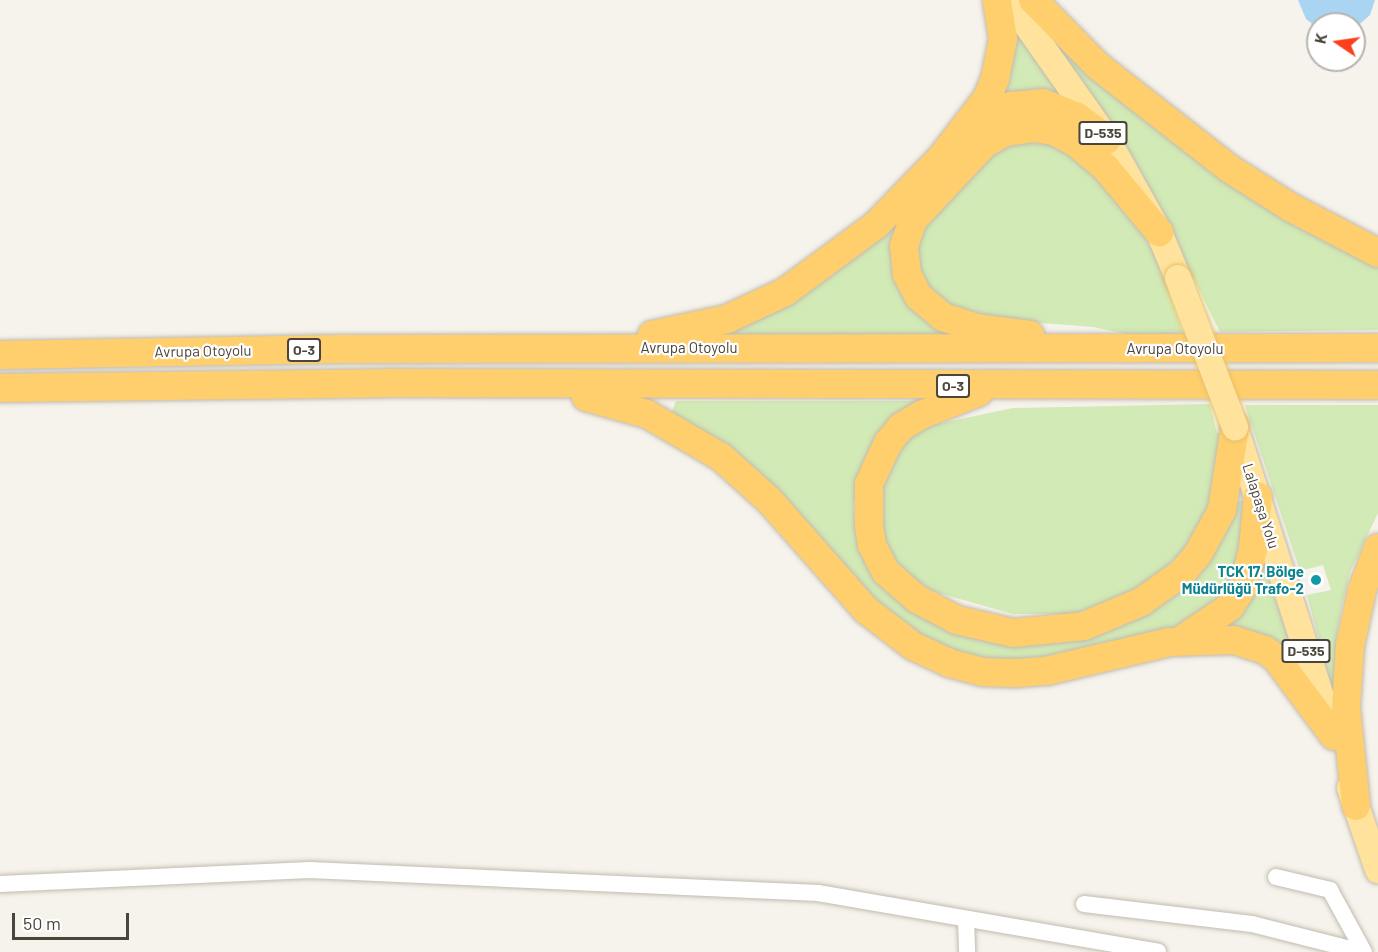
<!DOCTYPE html>
<meta charset="utf-8">
<style>
body{margin:0}
#map{position:relative;width:1378px;height:952px;overflow:hidden;background:#f6f3ec;font-family:Barlow,sans-serif}
div>[style]{position:absolute}
.green>*{inset:0;background:#d2eab5}
.water>*{inset:0;background:#a9d4f2}
.roads{filter:drop-shadow(0 0 2px #c2bbae) drop-shadow(0 0 2px #c2bbae)}
.street>*{height:16px;margin:-8px;padding:0 8px;transform-origin:8px;border-radius:8px;background:#fff}
.primary>*{height:26px;margin:-13px;padding:0 13px;transform-origin:13px;border-radius:13px;background:#ffe39c}
.highway>*{height:28px;margin:-14px;padding:0 14px;transform-origin:14px;border-radius:14px;background:#ffcf6e}
.bridges{filter:drop-shadow(0 0 2px #e6c16a) drop-shadow(0 0 2px #e6c16a)}
.primary-bridge>*{height:26px;margin:-13px;padding:0 13px;transform-origin:13px;border-radius:13px;background:#ffe39c}
.dots>*{width:16px;height:16px;translate:-50% -50%;box-sizing:border-box;border:3px solid #fff;border-radius:50%}
span{translate:-50% -50%;white-space:nowrap;text-align:center;line-height:1.15;-webkit-text-stroke:4.5px #fff;paint-order:stroke}
.shield-label span{padding:2px 4px;background:#fff;border:2px solid;border-radius:4px;-webkit-text-stroke-width:0}
.shield-label{font-size:14px;color:#4b4439;font-weight:700}
.street-label{font-size:15px;color:#4b4439}
.culture-label{font-size:15px;color:#0d838f;font-weight:700}
.right{translate:-100% -50%;text-align:right}
.north{position:absolute;left:1306px;top:12px;width:60px;height:60px;box-sizing:border-box;background:#fff;border:2px solid #b7b4b0;border-radius:50%;rotate:283deg;font-size:16px;font-weight:700;line-height:24px;text-align:center;color:#4b4439}
.north::after{content:'';display:block;margin:auto;width:21px;height:27px;background:#fc3f1d;clip-path:polygon(50% 0,100% 100%,50% 72%,0 100%)}
.scale{position:absolute;left:12px;top:913px;width:117px;height:27px;box-sizing:border-box;border:3px solid #4b4439;border-top:0;padding-left:8px;font-size:18px;line-height:21px;white-space:nowrap;color:#4b4439;-webkit-text-stroke:4px #fff;paint-order:stroke}
</style>
<div id="map">
<div class="green">
<i style="clip-path:polygon(1015px 29px,1066px 102px,992px 104px)"></i>
<i style="clip-path:polygon(1064px 43px,1378px 264px,1378px 330px,1220px 332px,1135px 161px,1058px 48px)"></i>
<i style="clip-path:polygon(1035px 138px,1080px 158px,1143px 233px,1160px 266px,1183px 334px,1127px 334px,1093px 327px,966px 317px,918px 279px,914px 242px,920px 229px,1004px 143px)"></i>
<i style="clip-path:polygon(901px 212px,895px 257px,969px 336px,717px 336px)"></i>
<i style="clip-path:polygon(676px 401px,927px 401px,877px 438px,864px 460px,853px 507px,858px 541px,939px 625px,1142px 614px,1189px 584px,1233px 502px,1243px 501px,1247px 518px,1227px 595px,1190px 626px,1007px 667px,910px 637px,671px 414px)"></i>
<i style="clip-path:polygon(1210px 404px,1217px 433px,1221px 433px,1218px 492px,1179px 561px,1175px 558px,1154px 579px,1128px 595px,1074px 614px,1013px 614px,935px 592px,914px 580px,887px 551px,878px 514px,885px 472px,909px 436px,927px 426px,1013px 408px)"></i>
<i style="clip-path:polygon(1245px 405px,1378px 405px,1378px 513px,1350px 572px,1342px 605px,1336px 640px,1335px 701px,1307px 595px,1331px 590px,1323px 565px,1300px 571px)"></i>
<i style="clip-path:polygon(1261px 555px,1297px 665px,1225px 632px,1224px 623px)"></i>
</div>
<div class="water">
<i style="clip-path:polygon(1298px 0,1375px 0,1370px 15px,1354px 29px,1354px 24px,1318px 24px,1316px 27px,1306px 19px)"></i>
</div>
<div class="roads">
<div class="street">
<i style="left:1276px;top:877px;width:56px;rotate:13.5deg"></i>
<i style="left:1330px;top:890px;width:71px;rotate:61.3deg"></i>
<i style="left:0;top:884px;width:310px;rotate:-2.6deg"></i>
<i style="left:310px;top:870px;width:509px;rotate:2.59deg"></i>
<i style="left:818px;top:893px;width:345px;rotate:9.8deg"></i>
<i style="left:1084px;top:904px;width:169px;rotate:6.8deg"></i>
<i style="left:1252px;top:924px;width:114px;rotate:14.2deg"></i>
<i style="left:966px;top:919px;width:33px;rotate:88deg"></i>
</div>
<div class="primary">
<i style="left:1009px;top:0;width:170px;rotate:54.8deg"></i>
<i style="left:1107px;top:139px;width:107px;rotate:60.8deg"></i>
<i style="left:1159px;top:232px;width:50px;rotate:67.6deg"></i>
<i style="left:1235px;top:427px;width:312px;rotate:72.3deg"></i>
<i style="left:1350px;top:788px;width:87px;rotate:71.1deg"></i>
</div>
<div class="highway">
<i style="left:1033px;top:0;width:93px;rotate:45.4deg"></i>
<i style="left:1098px;top:66px;width:167px;rotate:38deg"></i>
<i style="left:1230px;top:169px;width:71px;rotate:32.3deg"></i>
<i style="left:1290px;top:207px;width:99px;rotate:27.6deg"></i>
<i style="left:971px;top:125px;width:44px;rotate:-25.4deg"></i>
<i style="left:1011px;top:106px;width:32px;rotate:-5deg"></i>
<i style="left:1043px;top:103px;width:35px;rotate:22deg"></i>
<i style="left:1076px;top:116px;width:39px;rotate:37deg"></i>
<i style="left:652px;top:335px;width:77px;rotate:-12deg"></i>
<i style="left:727px;top:319px;width:64px;rotate:-25deg"></i>
<i style="left:785px;top:292px;width:113px;rotate:-36.4deg"></i>
<i style="left:876px;top:225px;width:93px;rotate:-45.9deg"></i>
<i style="left:941px;top:158px;width:76px;rotate:-52.5deg"></i>
<i style="left:987px;top:98px;width:21px;rotate:-67deg"></i>
<i style="left:995px;top:79px;width:41px;rotate:-78.7deg"></i>
<i style="left:1003px;top:39px;width:39px;rotate:-99deg"></i>
<i style="left:1030px;top:335px;width:53px;rotate:-172.5deg"></i>
<i style="left:977px;top:328px;width:36px;rotate:-162deg"></i>
<i style="left:943px;top:317px;width:31px;rotate:-140deg"></i>
<i style="left:919px;top:297px;width:26px;rotate:-118deg"></i>
<i style="left:907px;top:274px;width:28px;rotate:-96deg"></i>
<i style="left:904px;top:246px;width:28px;rotate:-71deg"></i>
<i style="left:913px;top:220px;width:104px;rotate:-46.9deg"></i>
<i style="left:984px;top:144px;width:25px;rotate:-29deg"></i>
<i style="left:1006px;top:132px;width:28px;rotate:-8deg"></i>
<i style="left:1034px;top:128px;width:20px;rotate:9deg"></i>
<i style="left:1054px;top:131px;width:24px;rotate:28deg"></i>
<i style="left:1075px;top:142px;width:39px;rotate:40deg"></i>
<i style="left:1105px;top:167px;width:85px;rotate:50.3deg"></i>
<i style="left:0;top:355px;width:339px;rotate:-1deg"></i>
<i style="left:339px;top:349px;width:1039px;rotate:-0.06deg"></i>
<i style="left:0;top:388px;width:385px;rotate:-0.7deg"></i>
<i style="left:385px;top:383px;width:993px;rotate:0.12deg"></i>
<i style="left:979px;top:392px;width:62px;rotate:158.4deg"></i>
<i style="left:921px;top:415px;width:23px;rotate:149deg"></i>
<i style="left:901px;top:427px;width:21px;rotate:129deg"></i>
<i style="left:888px;top:443px;width:45px;rotate:114.9deg"></i>
<i style="left:869px;top:484px;width:42px;rotate:90deg"></i>
<i style="left:869px;top:526px;width:19px;rotate:81deg"></i>
<i style="left:872px;top:545px;width:30px;rotate:63deg"></i>
<i style="left:886px;top:572px;width:41px;rotate:41.1deg"></i>
<i style="left:917px;top:599px;width:45px;rotate:27.7deg"></i>
<i style="left:957px;top:620px;width:57px;rotate:13.1deg"></i>
<i style="left:1013px;top:633px;width:71px;rotate:-5.6deg"></i>
<i style="left:1084px;top:626px;width:62px;rotate:-22.8deg"></i>
<i style="left:1141px;top:602px;width:50px;rotate:-35.3deg"></i>
<i style="left:1182px;top:573px;width:25px;rotate:-50deg"></i>
<i style="left:1198px;top:554px;width:50px;rotate:-61.4deg"></i>
<i style="left:1222px;top:510px;width:84px;rotate:-81.1deg"></i>
<i style="left:586px;top:397px;width:63px;rotate:15.6deg"></i>
<i style="left:647px;top:414px;width:86px;rotate:30.2deg"></i>
<i style="left:721px;top:457px;width:64px;rotate:41.9deg"></i>
<i style="left:769px;top:500px;width:147px;rotate:48.6deg"></i>
<i style="left:866px;top:610px;width:59px;rotate:37.5deg"></i>
<i style="left:913px;top:646px;width:40px;rotate:25deg"></i>
<i style="left:949px;top:663px;width:35px;rotate:15deg"></i>
<i style="left:983px;top:672px;width:33px;rotate:2deg"></i>
<i style="left:1016px;top:673px;width:30px;rotate:-4deg"></i>
<i style="left:1046px;top:671px;width:127px;rotate:-13.2deg"></i>
<i style="left:1170px;top:642px;width:64px;rotate:-1.8deg"></i>
<i style="left:1234px;top:640px;width:33px;rotate:18deg"></i>
<i style="left:1265px;top:650px;width:14px;rotate:36deg"></i>
<i style="left:1276px;top:658px;width:97px;rotate:53.4deg"></i>
<i style="left:1184px;top:638px;width:55px;rotate:-34deg"></i>
<i style="left:1230px;top:607px;width:26px;rotate:-58deg"></i>
<i style="left:1244px;top:585px;width:38px;rotate:-76deg"></i>
<i style="left:1253px;top:548px;width:52px;rotate:-84.5deg"></i>
<i style="left:1356px;top:806px;width:99px;rotate:-95.8deg"></i>
<i style="left:1346px;top:708px;width:62px;rotate:-86.3deg"></i>
<i style="left:1350px;top:646px;width:57px;rotate:-77.9deg"></i>
<i style="left:1362px;top:590px;width:45px;rotate:-69.1deg"></i>
</div>
</div>
<div class="bridges">
<div class="primary-bridge">
<i style="left:1178px;top:278px;width:160px;rotate:69.1deg"></i>
</div>
</div>
<div class="dots">
<i style="left:1316px;top:580px;background:#0f9aa8"></i>
</div>
<div class="shield-label">
<span style="left:1103px;top:133px">D-535</span>
<span style="left:304px;top:350px">O-3</span>
<span style="left:953px;top:386px">O-3</span>
<span style="left:1306px;top:651px">D-535</span>
</div>
<div class="street-label">
<span style="left:689px;top:348px">Avrupa Otoyolu</span>
<span style="left:1175px;top:349px">Avrupa Otoyolu</span>
<span style="left:203px;top:351px;rotate:-1deg">Avrupa Otoyolu</span>
<span style="left:1261px;top:506px;rotate:72deg">Lalapaşa Yolu</span>
</div>
<div class="culture-label">
<span class="right" style="left:1304px;top:580px">TCK 17. Bölge<br>Müdürlüğü Trafo-2</span>
</div>
<div class="north">K</div>
<div class="scale">50 m</div>
</div>
